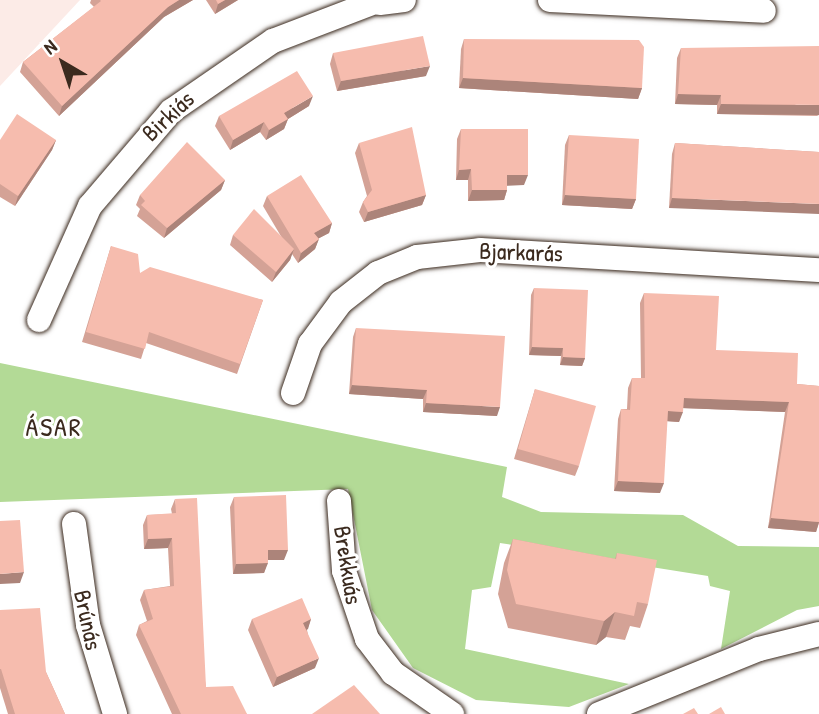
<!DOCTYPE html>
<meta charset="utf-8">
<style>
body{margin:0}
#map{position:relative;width:819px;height:714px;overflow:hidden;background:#fff;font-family:"Patrick Hand",sans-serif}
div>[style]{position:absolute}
.built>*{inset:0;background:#fcebe7}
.green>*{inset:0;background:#b3da96}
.roads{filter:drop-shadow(0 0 2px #3b2a1e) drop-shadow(0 0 2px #3b2a1e)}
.minor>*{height:24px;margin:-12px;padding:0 12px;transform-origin:12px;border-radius:12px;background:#fff}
.wall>*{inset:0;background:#d4a296}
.shaded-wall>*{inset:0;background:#ac847a}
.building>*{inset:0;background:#f6bcae}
span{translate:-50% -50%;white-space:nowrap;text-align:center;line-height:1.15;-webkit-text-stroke:6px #fff;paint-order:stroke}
.street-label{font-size:24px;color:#3b2a1e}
.neighbourhood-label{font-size:26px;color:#3b2a1e;letter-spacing:2px}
.north{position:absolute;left:28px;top:28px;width:70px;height:70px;-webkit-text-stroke:5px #fff;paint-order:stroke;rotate:321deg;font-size:19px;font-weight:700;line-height:28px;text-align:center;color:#3b2a1e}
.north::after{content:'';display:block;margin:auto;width:24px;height:32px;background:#3b2a1e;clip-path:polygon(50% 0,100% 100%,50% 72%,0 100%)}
</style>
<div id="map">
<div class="built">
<i style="clip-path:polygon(0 0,80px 0,0 86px)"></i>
</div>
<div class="green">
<i style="clip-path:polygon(0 363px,507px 467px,502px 497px,541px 512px,683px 515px,738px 546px,819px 547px,819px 606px,797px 610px,721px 649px,730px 591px,710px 586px,708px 576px,500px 543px,491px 587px,472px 590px,465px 649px,629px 684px,569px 707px,476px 700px,413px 668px,372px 610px,348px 489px,0 502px)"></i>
</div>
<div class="roads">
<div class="minor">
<i style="left:550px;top:0;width:214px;rotate:2.9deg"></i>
<i style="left:380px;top:3px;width:24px;rotate:-7deg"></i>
<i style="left:39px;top:320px;width:125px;rotate:-65.9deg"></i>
<i style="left:90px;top:206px;width:125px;rotate:-49.5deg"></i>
<i style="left:171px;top:111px;width:124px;rotate:-34.5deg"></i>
<i style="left:273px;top:41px;width:115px;rotate:-21deg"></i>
<i style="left:293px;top:393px;width:52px;rotate:-70.9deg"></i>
<i style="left:310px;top:344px;width:52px;rotate:-53.6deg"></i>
<i style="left:341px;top:302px;width:47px;rotate:-38.1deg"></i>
<i style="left:378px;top:273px;width:42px;rotate:-22.3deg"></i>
<i style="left:417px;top:257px;width:63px;rotate:-6.3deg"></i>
<i style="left:480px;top:250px;width:340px;rotate:3.4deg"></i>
<i style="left:339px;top:501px;width:70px;rotate:85.9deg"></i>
<i style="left:344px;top:571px;width:72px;rotate:71.3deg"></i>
<i style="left:367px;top:639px;width:43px;rotate:52.6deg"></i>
<i style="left:393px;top:673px;width:72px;rotate:34.8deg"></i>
<i style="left:74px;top:524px;width:102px;rotate:82.1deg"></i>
<i style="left:88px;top:625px;width:93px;rotate:73.1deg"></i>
<i style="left:599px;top:714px;width:173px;rotate:-22.1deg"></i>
<i style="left:759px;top:649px;width:62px;rotate:-14deg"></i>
</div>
</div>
<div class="wall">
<i style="clip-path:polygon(91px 0,193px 0,164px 17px,59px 116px,20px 72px,23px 62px,94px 7px,90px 3px)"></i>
<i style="clip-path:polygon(206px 0,238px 0,215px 14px)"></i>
<i style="clip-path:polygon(464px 39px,642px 88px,638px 99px,459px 88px,461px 49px)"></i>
<i style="clip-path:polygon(681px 48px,819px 116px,717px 114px,717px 105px,675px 104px,677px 58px)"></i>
<i style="clip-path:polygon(333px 53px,426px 76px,337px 91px,330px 64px)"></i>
<i style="clip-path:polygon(309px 106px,288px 119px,284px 129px,266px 140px,260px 132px,230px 150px,215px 126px,219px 116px)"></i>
<i style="clip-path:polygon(461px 129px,524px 185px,507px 185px,507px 190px,504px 200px,468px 201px,468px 180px,456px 180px,457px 139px)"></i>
<i style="clip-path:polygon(569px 135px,636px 199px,632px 209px,562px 205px,565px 145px)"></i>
<i style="clip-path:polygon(0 140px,56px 140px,52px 150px,15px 206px,0 197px)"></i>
<i style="clip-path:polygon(359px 143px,426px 195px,422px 205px,364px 222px,359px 212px,363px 202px,367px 196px,355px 153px)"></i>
<i style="clip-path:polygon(675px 143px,819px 152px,669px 208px,672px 154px)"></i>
<i style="clip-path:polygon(225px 180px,221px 190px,164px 238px,137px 216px,140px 209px,136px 205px,140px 195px)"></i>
<i style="clip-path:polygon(267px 196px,332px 223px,329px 233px,319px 238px,315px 249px,298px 263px,292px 254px,290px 260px,272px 282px,230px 245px,233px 235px,282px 238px,263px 206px)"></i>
<i style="clip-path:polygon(111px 246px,140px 273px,263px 300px,237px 374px,146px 343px,141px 359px,82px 342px)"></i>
<i style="clip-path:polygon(534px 288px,585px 358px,582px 366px,560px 365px,561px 356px,529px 355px,531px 295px)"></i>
<i style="clip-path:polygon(644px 293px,716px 350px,797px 384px,819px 386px,819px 523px,816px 532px,768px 528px,785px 412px,683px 408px,679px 422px,667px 421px,660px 493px,614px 491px,618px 419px,621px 409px,627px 409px,628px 388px,632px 378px,641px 378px,640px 303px)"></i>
<i style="clip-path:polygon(356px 328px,497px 416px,423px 412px,423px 399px,349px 394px,353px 337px)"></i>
<i style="clip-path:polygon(535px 389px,579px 466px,575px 476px,514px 459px)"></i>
<i style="clip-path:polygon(234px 497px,284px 560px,268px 560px,264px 573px,233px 574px,230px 507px)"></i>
<i style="clip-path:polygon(175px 499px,206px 687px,247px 714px,172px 714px,136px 635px,139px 625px,147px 621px,140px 600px,144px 590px,170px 586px,168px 548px,144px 549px,143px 525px,147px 515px,172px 514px,171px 509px)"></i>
<i style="clip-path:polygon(513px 539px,615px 559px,617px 553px,648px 604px,640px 628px,630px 626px,625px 640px,606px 637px,596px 645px,508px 628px,498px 594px,504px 563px)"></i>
<i style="clip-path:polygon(0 610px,46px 672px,65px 714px,8px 714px,0 688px)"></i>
<i style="clip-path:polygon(252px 619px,311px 619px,307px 630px,315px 668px,273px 687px,248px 630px)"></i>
</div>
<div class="shaded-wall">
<i style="clip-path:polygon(179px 0,193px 0,164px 17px,59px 116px,62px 106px,168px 7px)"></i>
<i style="clip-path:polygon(225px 0,238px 0,215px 14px,218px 4px)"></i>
<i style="clip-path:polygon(430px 66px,426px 76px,337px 91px,341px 81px)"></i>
<i style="clip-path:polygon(463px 78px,642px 88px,638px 99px,459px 88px)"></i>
<i style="clip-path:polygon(678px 94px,721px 95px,717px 105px,675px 104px)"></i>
<i style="clip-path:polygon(313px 96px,309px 106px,288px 119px,284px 129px,266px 140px,269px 130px,284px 113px)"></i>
<i style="clip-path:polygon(721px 104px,819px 105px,819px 115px,717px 114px)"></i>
<i style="clip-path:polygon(264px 122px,260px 132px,230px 150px,233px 140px)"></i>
<i style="clip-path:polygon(56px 140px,52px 150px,15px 206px,18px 196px)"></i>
<i style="clip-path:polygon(471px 169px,468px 180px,456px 180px,459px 170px)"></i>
<i style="clip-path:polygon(507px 175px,528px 175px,524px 185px,503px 186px)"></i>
<i style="clip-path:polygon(225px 180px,221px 190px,164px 238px,167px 228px)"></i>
<i style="clip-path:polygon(472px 190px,507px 190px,504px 200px,468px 201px)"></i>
<i style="clip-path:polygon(426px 195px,422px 205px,364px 222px,368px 212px)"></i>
<i style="clip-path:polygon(565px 195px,636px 199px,632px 209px,562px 205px)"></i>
<i style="clip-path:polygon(672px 198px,819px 204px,819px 214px,669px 208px)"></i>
<i style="clip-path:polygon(332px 223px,329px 233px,310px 243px,314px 233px)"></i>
<i style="clip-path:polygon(319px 239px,315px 249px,298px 263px,301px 253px)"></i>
<i style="clip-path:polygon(294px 249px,290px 260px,272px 282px,276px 272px)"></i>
<i style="clip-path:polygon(532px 347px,563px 348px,561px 356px,529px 355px)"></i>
<i style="clip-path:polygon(563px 357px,585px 358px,582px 366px,560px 365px)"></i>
<i style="clip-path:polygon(352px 385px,427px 390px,423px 399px,349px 394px)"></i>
<i style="clip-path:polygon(684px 398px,789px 402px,785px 412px,680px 408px)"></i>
<i style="clip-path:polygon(426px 403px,500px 407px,497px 416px,423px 412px)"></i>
<i style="clip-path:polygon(668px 411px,683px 412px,679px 422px,664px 421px)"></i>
<i style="clip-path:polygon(618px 481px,664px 483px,660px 493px,614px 491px)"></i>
<i style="clip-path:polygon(771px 518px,819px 522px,816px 532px,768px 528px)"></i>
<i style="clip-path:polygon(172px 538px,168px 548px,144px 549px,148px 539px)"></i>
<i style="clip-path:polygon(268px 550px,288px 550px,284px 560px,264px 560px)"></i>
<i style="clip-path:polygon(268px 563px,264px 573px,233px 574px,236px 564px)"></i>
<i style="clip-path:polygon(24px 572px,20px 583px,0 584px,0 574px)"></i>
<i style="clip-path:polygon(615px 612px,606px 637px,596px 645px,604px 621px)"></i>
<i style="clip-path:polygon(311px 619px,308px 629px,300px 633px,303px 623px)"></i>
<i style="clip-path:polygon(319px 658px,315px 668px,273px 687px,277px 677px)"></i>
</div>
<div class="building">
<i style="clip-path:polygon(100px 0,179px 0,168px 7px,62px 106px,23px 62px,101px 1px)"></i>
<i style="clip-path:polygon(216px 0,225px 0,218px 4px)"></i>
<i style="clip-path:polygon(423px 36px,430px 66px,341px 81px,333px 53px)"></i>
<i style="clip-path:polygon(464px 39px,639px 40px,644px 47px,642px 88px,463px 78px)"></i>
<i style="clip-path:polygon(819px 46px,819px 105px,721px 104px,721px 95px,678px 94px,681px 48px)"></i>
<i style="clip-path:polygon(297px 71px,313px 96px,284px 113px,288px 119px,269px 130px,264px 122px,233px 140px,219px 116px)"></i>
<i style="clip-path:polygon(17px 114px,56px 140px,18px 196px,0 184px,0 140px)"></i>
<i style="clip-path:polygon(412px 127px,426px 195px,368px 212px,363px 202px,372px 190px,359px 143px)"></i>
<i style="clip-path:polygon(461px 129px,528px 129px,528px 175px,507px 175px,507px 190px,472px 190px,471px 169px,459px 170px)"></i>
<i style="clip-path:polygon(569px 135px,639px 139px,636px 199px,565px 195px)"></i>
<i style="clip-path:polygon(187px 142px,225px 180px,167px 228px,141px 205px,145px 201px,140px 195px)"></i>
<i style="clip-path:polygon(675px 143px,819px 152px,819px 204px,672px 198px)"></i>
<i style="clip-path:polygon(301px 175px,332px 223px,314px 233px,319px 239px,301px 253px,267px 196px)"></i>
<i style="clip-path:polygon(254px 209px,294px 249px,276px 272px,233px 235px)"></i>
<i style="clip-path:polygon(111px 246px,138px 254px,140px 273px,150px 267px,263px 300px,240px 364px,149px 332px,145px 349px,86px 332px)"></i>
<i style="clip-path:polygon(534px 288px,588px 290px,585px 358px,563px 357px,563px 348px,532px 347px)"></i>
<i style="clip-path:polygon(644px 293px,719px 296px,716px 350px,798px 353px,797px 384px,819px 386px,819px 522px,771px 518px,789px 402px,684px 398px,683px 412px,668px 411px,664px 483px,618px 481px,621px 409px,630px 410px,632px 378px,645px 378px)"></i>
<i style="clip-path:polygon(356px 328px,505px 336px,500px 407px,426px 403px,427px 390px,352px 385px)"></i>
<i style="clip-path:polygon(535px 389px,596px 406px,579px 466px,518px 449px)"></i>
<i style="clip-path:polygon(286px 495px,288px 550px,268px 550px,268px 563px,236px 564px,234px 497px)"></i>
<i style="clip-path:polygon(197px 498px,206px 687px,233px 686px,247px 714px,181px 714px,139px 625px,153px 619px,144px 590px,174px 586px,172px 538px,148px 539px,147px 515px,176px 513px,175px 499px)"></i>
<i style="clip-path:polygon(20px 520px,24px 572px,0 574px,0 521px)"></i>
<i style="clip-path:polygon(513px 539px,616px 559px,617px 553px,657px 560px,648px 604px,637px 602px,634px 616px,615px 612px,604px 621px,516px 604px,507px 570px)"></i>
<i style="clip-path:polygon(302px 598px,311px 619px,303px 623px,319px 658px,277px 677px,252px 619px)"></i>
<i style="clip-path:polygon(40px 608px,46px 672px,65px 714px,15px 714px,1px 669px,0 669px,0 610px)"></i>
<i style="clip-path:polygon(354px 685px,380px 714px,312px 714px)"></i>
<i style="clip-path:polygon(721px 707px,725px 714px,709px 714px)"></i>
<i style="clip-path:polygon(694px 708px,698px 714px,683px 714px)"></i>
</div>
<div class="street-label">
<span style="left:168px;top:116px;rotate:-43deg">Birkiás</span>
<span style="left:521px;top:252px;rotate:2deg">Bjarkarás</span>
<span style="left:348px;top:565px;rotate:81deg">Brekkuás</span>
<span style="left:88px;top:620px;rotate:78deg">Brúnás</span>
</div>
<div class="neighbourhood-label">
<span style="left:54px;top:427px">ÁSAR</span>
</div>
<div class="north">N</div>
</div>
